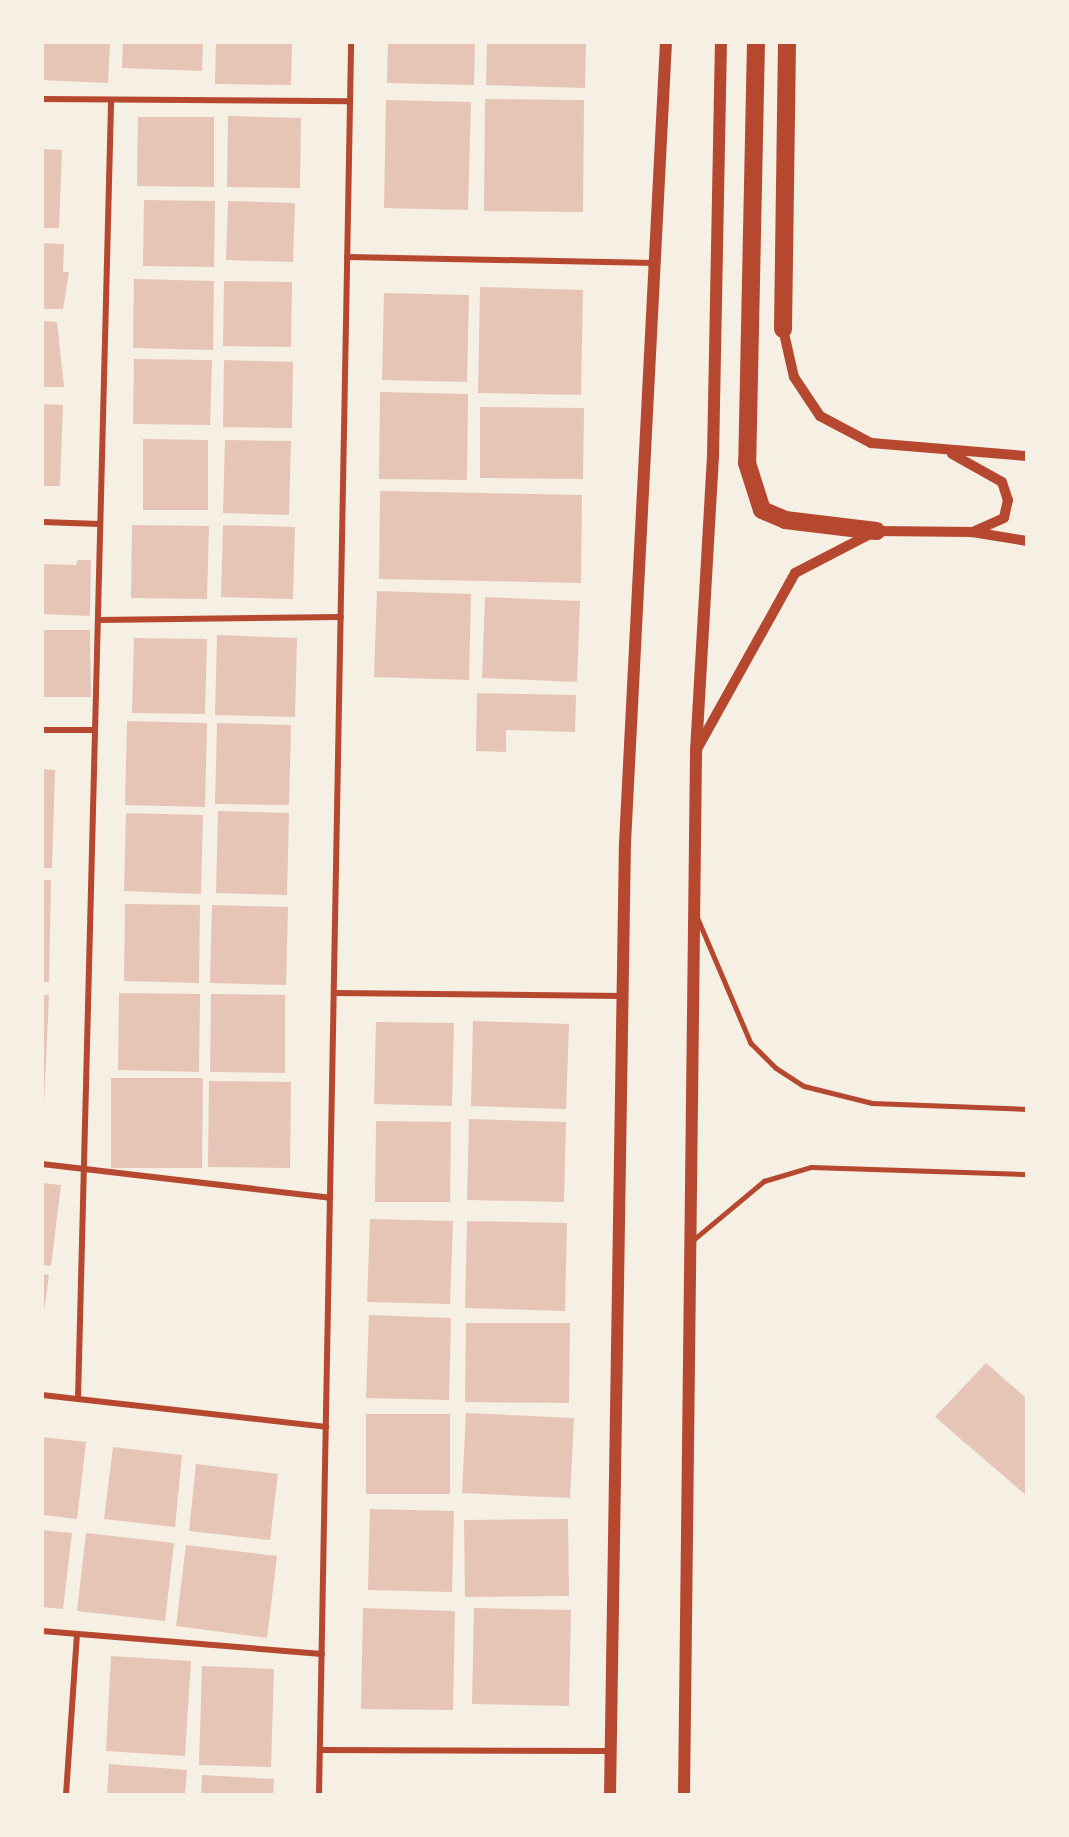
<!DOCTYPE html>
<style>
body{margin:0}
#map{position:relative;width:1069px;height:1837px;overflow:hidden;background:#f6efe4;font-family:Ubuntu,sans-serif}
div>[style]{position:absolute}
.building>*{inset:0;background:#e6c5b7}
.service>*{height:4.5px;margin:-2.25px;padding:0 2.25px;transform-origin:2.25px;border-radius:2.25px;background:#b5482f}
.minor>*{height:6px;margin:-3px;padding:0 3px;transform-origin:3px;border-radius:3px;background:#b5482f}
.tertiary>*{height:10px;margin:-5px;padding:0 5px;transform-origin:5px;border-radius:5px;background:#b5482f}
.secondary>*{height:12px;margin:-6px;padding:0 6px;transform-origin:6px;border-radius:6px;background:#b5482f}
.motorway>*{height:18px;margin:-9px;padding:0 9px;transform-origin:9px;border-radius:9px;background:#b5482f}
span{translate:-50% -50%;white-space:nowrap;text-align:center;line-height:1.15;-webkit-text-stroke:6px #f6efe4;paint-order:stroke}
.frame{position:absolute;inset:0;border:44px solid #f6efe4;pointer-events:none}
</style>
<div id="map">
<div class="building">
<i style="clip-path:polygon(42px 42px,110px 42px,108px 83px,42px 80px)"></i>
<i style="clip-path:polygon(123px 42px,203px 42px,202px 71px,122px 68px)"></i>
<i style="clip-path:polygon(216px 42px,292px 42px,291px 85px,215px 84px)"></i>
<i style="clip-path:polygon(388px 42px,475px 42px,474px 85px,387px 83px)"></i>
<i style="clip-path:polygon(487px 42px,586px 42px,585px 88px,486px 85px)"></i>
<i style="clip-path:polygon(485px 99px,584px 100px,583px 212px,484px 211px)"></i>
<i style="clip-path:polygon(386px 100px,471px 102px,468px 210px,384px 208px)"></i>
<i style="clip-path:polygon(228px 116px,301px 118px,300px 188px,227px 187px)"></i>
<i style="clip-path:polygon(138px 117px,214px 117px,214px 187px,137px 186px)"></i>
<i style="clip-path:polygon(42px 149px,62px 150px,59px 228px,42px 228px)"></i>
<i style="clip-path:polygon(144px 200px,215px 201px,214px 267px,143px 266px)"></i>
<i style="clip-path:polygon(228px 201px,295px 203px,293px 262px,226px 260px)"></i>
<i style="clip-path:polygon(42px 243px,64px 244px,63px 272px,69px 272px,63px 309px,42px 309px)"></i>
<i style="clip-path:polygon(134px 279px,214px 281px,213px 350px,133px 348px)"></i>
<i style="clip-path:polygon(224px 281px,292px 282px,291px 347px,223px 346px)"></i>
<i style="clip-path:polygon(480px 287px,583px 290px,581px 395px,478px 393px)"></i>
<i style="clip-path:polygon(384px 293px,469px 295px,467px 382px,382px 380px)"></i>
<i style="clip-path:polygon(42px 321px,57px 322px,64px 387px,42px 387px)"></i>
<i style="clip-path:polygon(134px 359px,212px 360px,210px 425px,133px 424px)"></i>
<i style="clip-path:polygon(224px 360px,293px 362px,292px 428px,223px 427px)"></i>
<i style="clip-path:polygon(380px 392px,468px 394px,467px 480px,379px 479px)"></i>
<i style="clip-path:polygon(42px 404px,63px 405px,60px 486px,42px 486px)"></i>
<i style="clip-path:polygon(480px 407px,584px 408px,583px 479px,480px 478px)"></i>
<i style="clip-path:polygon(143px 439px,208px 440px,208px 510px,143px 510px)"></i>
<i style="clip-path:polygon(225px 440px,291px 441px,289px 515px,223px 513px)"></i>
<i style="clip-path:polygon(380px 491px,582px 495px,581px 583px,379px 579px)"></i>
<i style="clip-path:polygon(132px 525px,209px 526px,207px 599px,131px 598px)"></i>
<i style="clip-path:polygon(223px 525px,295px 527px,293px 599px,221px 597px)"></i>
<i style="clip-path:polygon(78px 560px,91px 560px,90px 616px,42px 614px,42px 564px,76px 565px)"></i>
<i style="clip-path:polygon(377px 591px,471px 594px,469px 680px,374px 677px)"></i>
<i style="clip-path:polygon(485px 597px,580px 601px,577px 682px,482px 678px)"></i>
<i style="clip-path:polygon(42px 630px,90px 630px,91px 697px,42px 697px)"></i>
<i style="clip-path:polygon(217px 635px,297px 638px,295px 717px,215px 715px)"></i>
<i style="clip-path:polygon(134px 638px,207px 639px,205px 714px,132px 713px)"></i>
<i style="clip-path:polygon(477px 693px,576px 695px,575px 732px,506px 730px,506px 752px,476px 751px)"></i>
<i style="clip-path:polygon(127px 721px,207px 723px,205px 807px,125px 805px)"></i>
<i style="clip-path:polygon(217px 723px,291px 725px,289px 805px,215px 804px)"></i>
<i style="clip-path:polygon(42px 769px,55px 770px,52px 868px,42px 868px)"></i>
<i style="clip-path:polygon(218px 811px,289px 813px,287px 895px,216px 893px)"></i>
<i style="clip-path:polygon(126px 813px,203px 815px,201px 894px,124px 891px)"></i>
<i style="clip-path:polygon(42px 880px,51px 880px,49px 982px,42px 982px)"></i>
<i style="clip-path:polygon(125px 904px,200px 905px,199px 983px,124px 981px)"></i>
<i style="clip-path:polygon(212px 905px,288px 907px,286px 985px,210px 983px)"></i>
<i style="clip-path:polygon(119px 993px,200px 994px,199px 1072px,118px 1070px)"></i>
<i style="clip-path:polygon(211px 994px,285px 995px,285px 1073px,210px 1072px)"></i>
<i style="clip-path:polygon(42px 995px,49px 995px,44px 1105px,42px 1105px)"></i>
<i style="clip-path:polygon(473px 1021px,569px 1024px,566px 1109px,471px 1106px)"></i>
<i style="clip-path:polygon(376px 1022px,454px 1023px,452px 1106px,374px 1104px)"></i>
<i style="clip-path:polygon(111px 1078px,203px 1078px,202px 1168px,111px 1168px)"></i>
<i style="clip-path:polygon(209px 1081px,291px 1082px,290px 1168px,208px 1167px)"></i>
<i style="clip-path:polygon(469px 1119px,566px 1122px,564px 1202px,467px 1200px)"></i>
<i style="clip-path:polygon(376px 1121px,451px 1122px,450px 1202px,375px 1202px)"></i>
<i style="clip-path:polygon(42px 1183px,61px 1185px,51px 1266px,42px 1265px)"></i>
<i style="clip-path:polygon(370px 1219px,453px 1221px,450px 1304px,367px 1302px)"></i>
<i style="clip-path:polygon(467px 1221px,567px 1223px,565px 1311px,465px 1308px)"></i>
<i style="clip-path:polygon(42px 1274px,49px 1275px,43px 1318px,42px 1318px)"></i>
<i style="clip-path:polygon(369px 1315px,451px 1318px,449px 1400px,366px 1398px)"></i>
<i style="clip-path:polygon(466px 1323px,570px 1323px,569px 1403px,465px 1402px)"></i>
<i style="clip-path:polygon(986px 1363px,1027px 1399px,1027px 1496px,935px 1417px)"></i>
<i style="clip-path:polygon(466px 1413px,574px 1418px,570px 1498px,462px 1493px)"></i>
<i style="clip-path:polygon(366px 1414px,450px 1414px,450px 1494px,366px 1494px)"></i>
<i style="clip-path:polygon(42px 1437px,86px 1442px,77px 1519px,42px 1515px)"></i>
<i style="clip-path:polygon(113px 1447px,182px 1455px,175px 1527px,104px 1519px)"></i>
<i style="clip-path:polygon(196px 1464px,278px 1474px,270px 1540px,189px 1531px)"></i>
<i style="clip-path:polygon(370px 1509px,454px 1511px,452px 1592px,368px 1590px)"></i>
<i style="clip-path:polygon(568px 1519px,569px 1596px,465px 1597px,464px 1520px)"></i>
<i style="clip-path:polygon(42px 1530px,72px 1533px,63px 1609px,42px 1607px)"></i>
<i style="clip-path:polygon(86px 1533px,174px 1543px,165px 1621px,77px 1611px)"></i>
<i style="clip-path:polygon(186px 1545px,277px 1556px,267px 1638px,176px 1626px)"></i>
<i style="clip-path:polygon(363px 1608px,455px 1611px,453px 1710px,361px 1709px)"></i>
<i style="clip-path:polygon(474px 1608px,571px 1610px,569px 1706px,472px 1704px)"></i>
<i style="clip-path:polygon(111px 1656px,191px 1661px,185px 1756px,106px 1751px)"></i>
<i style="clip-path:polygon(202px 1666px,274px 1669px,271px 1767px,199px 1765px)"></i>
<i style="clip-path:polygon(109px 1764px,187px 1770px,185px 1795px,107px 1795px)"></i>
<i style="clip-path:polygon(202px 1775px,274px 1779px,273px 1795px,201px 1795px)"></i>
</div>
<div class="service">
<i style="left:698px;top:919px;width:135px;rotate:66.9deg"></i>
<i style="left:751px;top:1043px;width:35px;rotate:45deg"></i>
<i style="left:776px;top:1068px;width:33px;rotate:33deg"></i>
<i style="left:804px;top:1086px;width:70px;rotate:14deg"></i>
<i style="left:872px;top:1103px;width:155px;rotate:2.2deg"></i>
<i style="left:692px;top:1241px;width:94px;rotate:-39.8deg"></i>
<i style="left:764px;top:1181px;width:49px;rotate:-16.6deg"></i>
<i style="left:811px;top:1167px;width:216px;rotate:1.9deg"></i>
</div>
<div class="minor">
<i style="left:42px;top:99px;width:308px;rotate:0.4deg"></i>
<i style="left:347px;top:257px;width:308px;rotate:1.1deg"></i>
<i style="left:42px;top:522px;width:58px;rotate:2deg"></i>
<i style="left:98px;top:620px;width:243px;rotate:-0.7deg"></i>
<i style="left:42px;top:730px;width:53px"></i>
<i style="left:334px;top:993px;width:289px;rotate:0.6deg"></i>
<i style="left:42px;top:1164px;width:290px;rotate:6.7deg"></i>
<i style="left:42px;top:1395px;width:286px;rotate:6.4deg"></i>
<i style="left:78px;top:1399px;width:1299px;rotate:-88.54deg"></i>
<i style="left:42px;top:1631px;width:281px;rotate:4.7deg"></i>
<i style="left:320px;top:1750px;width:290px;rotate:0.2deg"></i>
<i style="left:66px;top:1795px;width:161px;rotate:-86.1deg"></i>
<i style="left:319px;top:1795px;width:1753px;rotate:-88.95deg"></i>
</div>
<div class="tertiary">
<i style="left:783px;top:329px;width:49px;rotate:77.1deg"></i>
<i style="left:794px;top:377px;width:47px;rotate:56.3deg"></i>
<i style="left:820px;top:416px;width:58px;rotate:27.9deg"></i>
<i style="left:871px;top:443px;width:157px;rotate:4.8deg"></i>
<i style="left:952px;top:454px;width:57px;rotate:29.2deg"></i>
<i style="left:1002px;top:482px;width:19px;rotate:72deg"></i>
<i style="left:1008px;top:500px;width:18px;rotate:103deg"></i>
<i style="left:1004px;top:518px;width:35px;rotate:156deg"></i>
<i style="left:696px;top:751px;width:204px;rotate:-60.9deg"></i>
<i style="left:795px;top:573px;width:91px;rotate:-27.4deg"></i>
<i style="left:876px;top:531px;width:96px;rotate:0.6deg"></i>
<i style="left:972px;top:532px;width:56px;rotate:9.3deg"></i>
</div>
<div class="secondary">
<i style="left:610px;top:1795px;width:952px;rotate:-89.1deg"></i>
<i style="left:625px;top:843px;width:802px;rotate:-87.07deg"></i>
<i style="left:684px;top:1795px;width:1044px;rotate:-89.34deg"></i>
<i style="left:696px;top:751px;width:294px;rotate:-86.7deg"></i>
<i style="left:713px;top:457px;width:415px;rotate:-88.9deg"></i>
</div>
<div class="motorway">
<i style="left:756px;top:42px;width:421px;rotate:91.2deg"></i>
<i style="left:747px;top:463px;width:49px;rotate:72.3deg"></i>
<i style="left:762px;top:510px;width:25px;rotate:23deg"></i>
<i style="left:785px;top:520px;width:92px;rotate:6.9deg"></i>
<i style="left:783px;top:329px;width:287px;rotate:-89.2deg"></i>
</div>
<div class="frame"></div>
</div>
